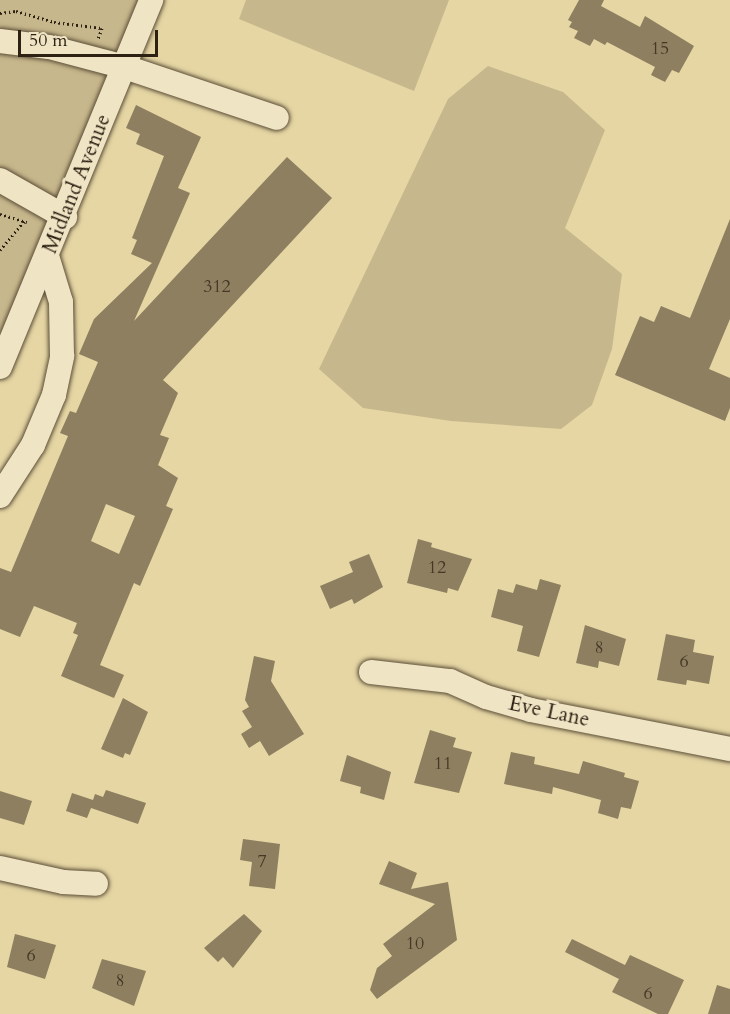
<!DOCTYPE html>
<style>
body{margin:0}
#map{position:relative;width:730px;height:1014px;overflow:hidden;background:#e6d6a4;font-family:Cardo,serif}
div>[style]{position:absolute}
.green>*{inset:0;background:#c7b78c}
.building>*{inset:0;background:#8d7f5f}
.path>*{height:3px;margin-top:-1.5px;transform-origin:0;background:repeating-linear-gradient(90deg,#2d2114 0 1.5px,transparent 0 4.5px)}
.roads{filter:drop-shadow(0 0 2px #5b4e38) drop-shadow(0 0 2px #5b4e38)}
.minor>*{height:24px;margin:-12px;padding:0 12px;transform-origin:12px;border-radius:12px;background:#efe4c4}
span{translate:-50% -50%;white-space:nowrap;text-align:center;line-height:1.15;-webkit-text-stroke:6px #efe4c4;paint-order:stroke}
.number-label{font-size:18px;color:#453827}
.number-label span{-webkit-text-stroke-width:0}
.street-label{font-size:21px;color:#2d2114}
.scale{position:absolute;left:18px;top:30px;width:140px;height:27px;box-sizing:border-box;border:3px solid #2d2114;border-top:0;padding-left:8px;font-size:18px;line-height:21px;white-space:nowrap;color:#2d2114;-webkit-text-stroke:4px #efe4c4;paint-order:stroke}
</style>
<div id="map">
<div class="green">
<i style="clip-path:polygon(0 0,144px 0,0 345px)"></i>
<i style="clip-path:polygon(246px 0,449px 0,414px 91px,239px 19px)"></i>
<i style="clip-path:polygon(488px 66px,563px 92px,605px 130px,565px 228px,622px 274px,612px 349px,592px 405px,561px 429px,451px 421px,363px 408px,319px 369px,448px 99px)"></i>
</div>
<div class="building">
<i style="clip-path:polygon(579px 0,604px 0,601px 6px,640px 27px,645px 16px,694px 46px,679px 73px,672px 70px,665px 82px,651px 75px,655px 67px,607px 42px,605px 45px,594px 39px,590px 46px,574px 38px,578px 31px,569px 27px,572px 22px,568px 20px)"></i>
<i style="clip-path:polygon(evenodd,136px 105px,201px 137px,178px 188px,190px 193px,134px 321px,287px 157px,332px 198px,163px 380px,178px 393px,160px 435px,169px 438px,158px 465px,178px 478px,166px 506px,173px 509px,140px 586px,134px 583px,100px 665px,124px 675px,114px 698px,61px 676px,78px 635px,73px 633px,77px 623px,34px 606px,20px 637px,0 629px,0 568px,11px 572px,68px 436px,60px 433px,70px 411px,76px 413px,98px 362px,79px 354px,94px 319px,152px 263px,131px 254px,137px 240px,132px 238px,164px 156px,136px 144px,140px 134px,126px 128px,136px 105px,106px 504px,135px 516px,119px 554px,91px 541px,106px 504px)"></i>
<i style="clip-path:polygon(730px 219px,730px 319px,709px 369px,730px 378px,730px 408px,725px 421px,615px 375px,640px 316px,654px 322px,661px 306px,690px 318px)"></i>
<i style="clip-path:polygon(418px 539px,432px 543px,431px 547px,472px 559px,458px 591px,448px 588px,447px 593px,407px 583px)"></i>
<i style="clip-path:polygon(369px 554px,383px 587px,354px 604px,352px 599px,330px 609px,320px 586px,353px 572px,349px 562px)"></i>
<i style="clip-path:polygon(540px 579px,561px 585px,539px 657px,517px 651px,523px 626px,491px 617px,498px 589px,513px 593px,516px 584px,537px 590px)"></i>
<i style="clip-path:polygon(585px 625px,626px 639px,619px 666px,599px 661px,598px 668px,576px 663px)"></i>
<i style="clip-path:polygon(666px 634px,695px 640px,693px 652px,714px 656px,709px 684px,687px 680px,686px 685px,657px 680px)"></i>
<i style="clip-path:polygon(254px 656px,275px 661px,271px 681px,304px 734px,269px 756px,260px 741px,249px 748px,241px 734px,252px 727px,242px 711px,249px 707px,245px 700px)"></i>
<i style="clip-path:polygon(123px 698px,148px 712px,130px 755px,125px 753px,123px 758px,101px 749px)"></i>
<i style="clip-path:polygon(430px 730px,456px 738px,453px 747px,472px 752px,459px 793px,414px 783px)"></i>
<i style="clip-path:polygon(511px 752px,535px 757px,534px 764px,579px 774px,583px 761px,625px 773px,624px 777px,639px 781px,631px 809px,621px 807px,618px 819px,598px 813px,601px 800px,553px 787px,552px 794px,504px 784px)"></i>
<i style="clip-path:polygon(347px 755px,391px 772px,384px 800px,360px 793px,361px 787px,340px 781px)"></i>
<i style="clip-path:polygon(106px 790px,146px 803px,138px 824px,91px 808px,87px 818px,66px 811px,72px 793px,93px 800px,95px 794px,103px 797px)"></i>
<i style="clip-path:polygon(0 791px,32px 801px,24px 825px,0 818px)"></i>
<i style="clip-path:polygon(243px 839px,280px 844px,275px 889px,249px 886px,252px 862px,240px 860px)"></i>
<i style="clip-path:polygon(389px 861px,417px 873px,411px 889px,448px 882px,457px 940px,377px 999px,370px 990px,377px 968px,392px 956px,383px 944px,435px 904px,379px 884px)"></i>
<i style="clip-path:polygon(244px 914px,262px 931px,233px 968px,223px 957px,218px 962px,204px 948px)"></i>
<i style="clip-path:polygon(15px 934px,56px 945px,45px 979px,7px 967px)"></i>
<i style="clip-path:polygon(572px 939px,625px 965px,630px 955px,684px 980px,668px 1014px,658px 1014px,612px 992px,619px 979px,565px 952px)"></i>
<i style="clip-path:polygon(102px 959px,146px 971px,134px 1006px,92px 988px)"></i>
<i style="clip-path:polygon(717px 985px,730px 989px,730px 1014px,708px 1014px)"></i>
</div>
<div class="path">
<i style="left:0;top:13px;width:16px;rotate:-7deg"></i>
<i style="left:16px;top:11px;width:40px;rotate:16deg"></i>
<i style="left:54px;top:22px;width:48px;rotate:7.1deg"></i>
<i style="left:102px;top:28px;width:12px;rotate:110deg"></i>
<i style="left:0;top:214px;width:28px;rotate:17deg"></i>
<i style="left:0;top:250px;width:40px;rotate:-50deg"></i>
</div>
<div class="roads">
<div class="minor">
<i style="left:0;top:41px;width:49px;rotate:7deg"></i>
<i style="left:49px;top:47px;width:79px;rotate:14.7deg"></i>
<i style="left:125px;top:67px;width:160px;rotate:18.5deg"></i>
<i style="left:0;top:180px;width:75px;rotate:29.6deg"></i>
<i style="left:0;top:367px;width:397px;rotate:-67.6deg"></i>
<i style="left:0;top:496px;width:61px;rotate:-57.1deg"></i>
<i style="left:33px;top:445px;width:54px;rotate:-67.2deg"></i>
<i style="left:54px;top:395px;width:40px;rotate:-78deg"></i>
<i style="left:62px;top:356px;width:54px;rotate:-91.1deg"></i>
<i style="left:61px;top:302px;width:48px;rotate:-106.9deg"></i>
<i style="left:371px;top:672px;width:80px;rotate:6.5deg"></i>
<i style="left:450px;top:681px;width:39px;rotate:24deg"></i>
<i style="left:486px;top:697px;width:47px;rotate:16.1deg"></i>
<i style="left:531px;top:710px;width:203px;rotate:11.1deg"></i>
<i style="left:0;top:868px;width:65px;rotate:12.5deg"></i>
<i style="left:63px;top:882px;width:33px;rotate:3deg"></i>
</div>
</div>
<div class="number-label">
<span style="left:660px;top:49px">15</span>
<span style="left:217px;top:287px">312</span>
<span style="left:437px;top:568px">12</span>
<span style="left:599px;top:648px">8</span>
<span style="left:684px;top:662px">6</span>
<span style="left:443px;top:764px">11</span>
<span style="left:262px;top:862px">7</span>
<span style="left:415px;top:944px">10</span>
<span style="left:31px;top:956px">6</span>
<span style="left:120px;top:981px">8</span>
<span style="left:648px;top:994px">6</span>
</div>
<div class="street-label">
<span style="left:77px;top:184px;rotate:-68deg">Midland Avenue</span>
<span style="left:549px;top:712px;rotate:12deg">Eve Lane</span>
</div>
<div class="scale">50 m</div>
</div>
